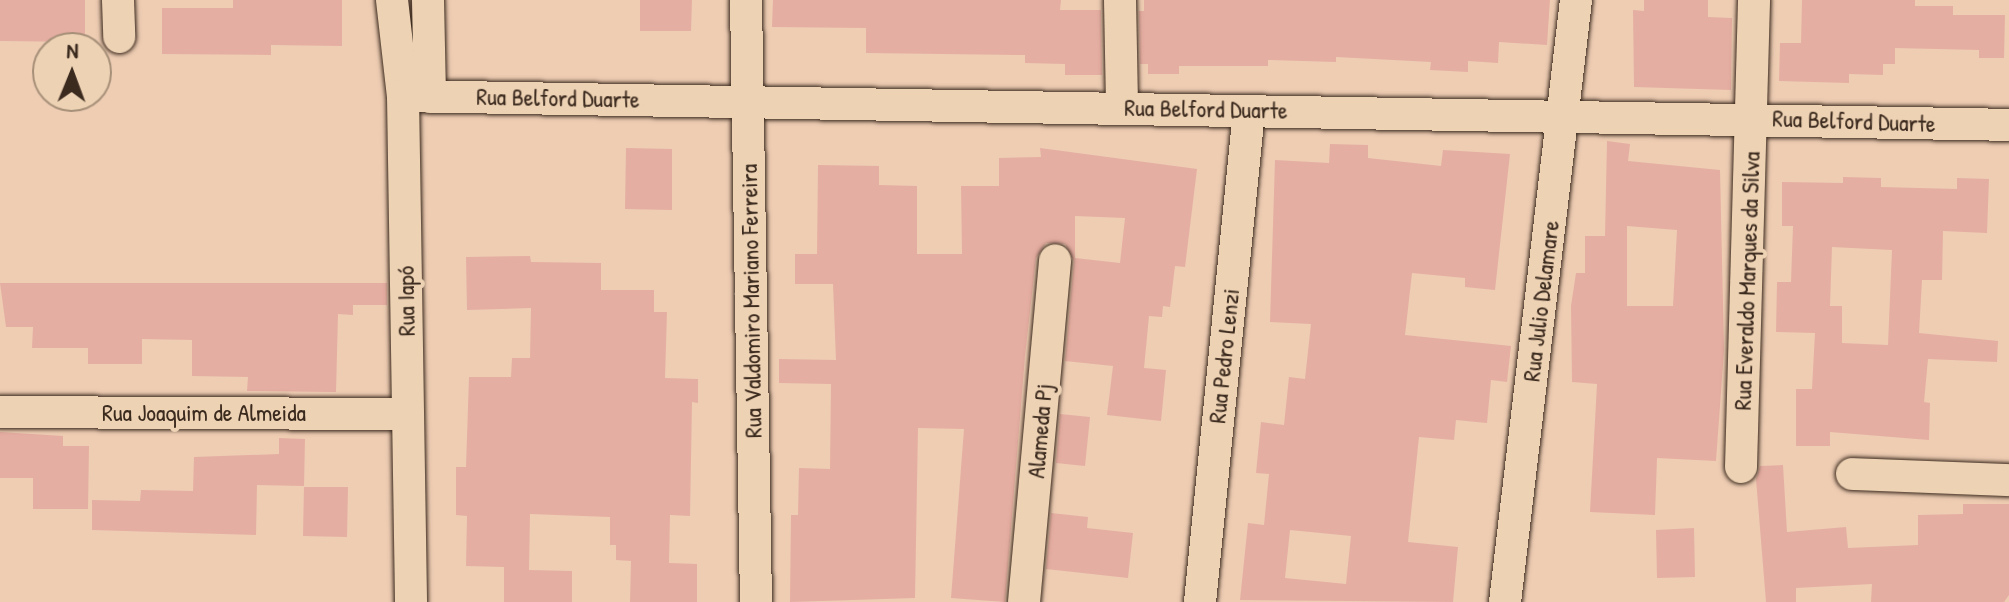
<!DOCTYPE html>
<meta charset="utf-8">
<style>
body{margin:0}
#map{position:relative;width:2009px;height:602px;overflow:hidden;background:#eecdb3;font-family:"Patrick Hand",sans-serif}
div>[style]{position:absolute}
.building>*{inset:0;background:#e5aea2}
.roads{filter:drop-shadow(0 0 2px #3b2a1e) drop-shadow(0 0 2px #3b2a1e)}
.minor>*{height:32px;margin:-16px;padding:0 16px;transform-origin:16px;border-radius:16px;background:#edd2b4}
span{translate:-50% -50%;white-space:nowrap;text-align:center;line-height:1.15;-webkit-text-stroke:8px #edd2b4;paint-order:stroke}
.street-label{font-size:24px;color:#3b2a1e}
.north{position:absolute;left:32px;top:32px;width:80px;height:80px;box-sizing:border-box;background:#edd2b4;border:2px solid #a68f78;border-radius:50%;rotate:1deg;font-size:22px;font-weight:700;line-height:32px;text-align:center;color:#3b2a1e}
.north::after{content:'';display:block;margin:auto;width:28px;height:36px;background:#3b2a1e;clip-path:polygon(50% 0,100% 100%,50% 72%,0 100%)}
</style>
<div id="map">
<div class="building">
<i style="clip-path:polygon(0 0,85px 0,85px 42px,0 41px)"></i>
<i style="clip-path:polygon(233px 0,342px 0,342px 46px,271px 45px,271px 55px,162px 54px,162px 8px,233px 8px)"></i>
<i style="clip-path:polygon(640px 0,692px 0,691px 31px,640px 31px)"></i>
<i style="clip-path:polygon(773px 0,1061px 0,1060px 10px,1101px 10px,1102px 75px,1065px 75px,1065px 64px,1025px 63px,1025px 55px,866px 53px,866px 28px,772px 27px)"></i>
<i style="clip-path:polygon(1144px 0,1550px 0,1547px 45px,1499px 42px,1498px 63px,1468px 61px,1468px 72px,1430px 70px,1431px 62px,1336px 57px,1336px 62px,1268px 60px,1268px 66px,1179px 66px,1179px 74px,1148px 74px,1148px 64px,1140px 64px,1139px 11px,1144px 11px)"></i>
<i style="clip-path:polygon(1644px 0,1708px 0,1708px 17px,1732px 18px,1731px 90px,1634px 87px,1633px 10px,1644px 11px)"></i>
<i style="clip-path:polygon(1802px 0,1915px 0,1915px 6px,1953px 6px,1953px 15px,2005px 15px,2004px 58px,1979px 58px,1979px 50px,1895px 48px,1895px 64px,1883px 64px,1883px 75px,1849px 74px,1849px 83px,1779px 81px,1780px 43px,1801px 43px)"></i>
<i style="clip-path:polygon(evenodd,1607px 141px,1630px 144px,1628px 161px,1720px 170px,1724px 350px,1716px 461px,1657px 458px,1655px 515px,1590px 512px,1597px 384px,1572px 382px,1571px 306px,1576px 273px,1585px 273px,1585px 236px,1605px 236px,1607px 141px,1627px 226px,1677px 230px,1673px 306px,1627px 306px,1627px 226px)"></i>
<i style="clip-path:polygon(evenodd,1330px 144px,1368px 145px,1368px 158px,1441px 166px,1443px 150px,1510px 154px,1495px 290px,1465px 287px,1465px 278px,1412px 273px,1405px 335px,1511px 346px,1507px 382px,1491px 380px,1487px 423px,1456px 420px,1454px 440px,1419px 437px,1408px 542px,1458px 547px,1453px 602px,1240px 600px,1248px 523px,1264px 525px,1269px 474px,1256px 473px,1261px 422px,1284px 425px,1289px 377px,1305px 379px,1311px 324px,1270px 322px,1275px 160px,1329px 163px,1330px 144px,1290px 530px,1351px 536px,1346px 584px,1285px 578px,1290px 530px)"></i>
<i style="clip-path:polygon(626px 148px,672px 149px,672px 210px,625px 209px)"></i>
<i style="clip-path:polygon(evenodd,1040px 148px,1197px 169px,1185px 267px,1175px 266px,1170px 307px,1163px 306px,1162px 317px,1149px 316px,1144px 368px,1166px 370px,1161px 421px,1107px 415px,1113px 366px,1065px 361px,1074px 261px,1065px 244px,1046px 243px,1036px 258px,1025px 356px,1005px 602px,951px 598px,964px 429px,918px 428px,915px 598px,790px 602px,791px 515px,798px 515px,799px 468px,830px 469px,831px 384px,779px 383px,779px 359px,836px 360px,833px 284px,795px 284px,795px 254px,817px 254px,818px 165px,879px 166px,879px 185px,917px 186px,917px 254px,962px 254px,961px 186px,999px 186px,999px 158px,1041px 157px,1040px 148px,1075px 216px,1125px 218px,1120px 263px,1075px 258px,1075px 216px)"></i>
<i style="clip-path:polygon(evenodd,1843px 177px,1881px 178px,1881px 187px,1957px 189px,1957px 178px,1989px 179px,1987px 233px,1943px 231px,1942px 280px,1922px 280px,1919px 333px,1998px 341px,1997px 362px,1928px 359px,1924px 402px,1930px 403px,1929px 440px,1830px 432px,1830px 446px,1796px 446px,1796px 389px,1812px 389px,1815px 333px,1776px 332px,1777px 282px,1791px 282px,1793px 226px,1782px 226px,1782px 182px,1843px 183px,1843px 177px,1832px 247px,1892px 250px,1888px 345px,1842px 343px,1842px 306px,1830px 306px,1832px 247px)"></i>
<i style="clip-path:polygon(530px 256px,531px 262px,601px 263px,601px 290px,654px 290px,654px 312px,667px 312px,665px 378px,698px 379px,698px 403px,692px 402px,690px 516px,670px 515px,669px 563px,697px 564px,697px 602px,630px 602px,631px 561px,616px 560px,616px 545px,610px 545px,610px 517px,530px 514px,529px 570px,572px 571px,572px 602px,504px 602px,504px 567px,466px 566px,467px 516px,456px 515px,456px 467px,466px 467px,469px 377px,511px 377px,512px 358px,530px 358px,531px 308px,467px 310px,466px 257px)"></i>
<i style="clip-path:polygon(0 283px,387px 283px,387px 305px,353px 305px,353px 315px,338px 314px,336px 392px,247px 391px,248px 377px,192px 376px,192px 340px,142px 339px,142px 364px,88px 364px,88px 348px,32px 348px,33px 327px,6px 327px)"></i>
<i style="clip-path:polygon(1060px 414px,1090px 417px,1085px 466px,1056px 463px)"></i>
<i style="clip-path:polygon(0 432px,63px 436px,63px 446px,89px 446px,88px 509px,33px 509px,33px 478px,0 478px)"></i>
<i style="clip-path:polygon(279px 438px,305px 439px,304px 486px,257px 485px,256px 535px,92px 530px,92px 500px,140px 501px,141px 490px,193px 491px,194px 457px,279px 454px)"></i>
<i style="clip-path:polygon(1783px 465px,1787px 532px,1846px 527px,1848px 548px,1918px 545px,1918px 515px,1963px 514px,1963px 504px,2009px 504px,2009px 595px,2004px 602px,1871px 602px,1872px 584px,1796px 588px,1796px 602px,1766px 602px,1756px 479px,1760px 466px)"></i>
<i style="clip-path:polygon(304px 487px,348px 487px,347px 537px,303px 536px)"></i>
<i style="clip-path:polygon(1051px 513px,1088px 517px,1087px 528px,1133px 533px,1128px 578px,1046px 569px)"></i>
<i style="clip-path:polygon(1694px 528px,1695px 577px,1657px 578px,1656px 530px)"></i>
</div>
<div class="roads">
<div class="minor">
<i style="left:118px;top:0;width:37px;rotate:88deg"></i>
<i style="left:392px;top:0;width:97px;rotate:83.5deg"></i>
<i style="left:403px;top:96px;width:506px;rotate:89.09deg"></i>
<i style="left:428px;top:0;width:97px;rotate:88.8deg"></i>
<i style="left:746px;top:0;width:602px;rotate:89.05deg"></i>
<i style="left:1120px;top:0;width:107px;rotate:88.9deg"></i>
<i style="left:403px;top:96px;width:1606px;rotate:1.03deg"></i>
<i style="left:0;top:412px;width:407px;rotate:0.3deg"></i>
<i style="left:1741px;top:467px;width:467px;rotate:-88.4deg"></i>
<i style="left:1852px;top:474px;width:157px;rotate:2.2deg"></i>
<i style="left:1024px;top:602px;width:343px;rotate:-84.8deg"></i>
<i style="left:1200px;top:602px;width:493px;rotate:-84.3deg"></i>
<i style="left:1505px;top:602px;width:606px;rotate:-83.27deg"></i>
</div>
</div>
<div class="street-label">
<span style="left:558px;top:98px;rotate:1deg">Rua Belford Duarte</span>
<span style="left:1206px;top:109px;rotate:1deg">Rua Belford Duarte</span>
<span style="left:1854px;top:121px;rotate:2deg">Rua Belford Duarte</span>
<span style="left:1747px;top:281px;rotate:-88deg">Rua Everaldo Marques da Silva</span>
<span style="left:406px;top:301px;rotate:-91deg">Rua Iapó</span>
<span style="left:751px;top:301px;rotate:-91deg">Rua Valdomiro Mariano Ferreira</span>
<span style="left:1541px;top:301px;rotate:-83deg">Rua Julio Delamare</span>
<span style="left:1224px;top:356px;rotate:-84deg">Rua Pedro Lenzi</span>
<span style="left:204px;top:413px">Rua Joaquim de Almeida</span>
<span style="left:1040px;top:431px;rotate:-85deg">Alameda Pj</span>
</div>
<div class="north">N</div>
</div>
